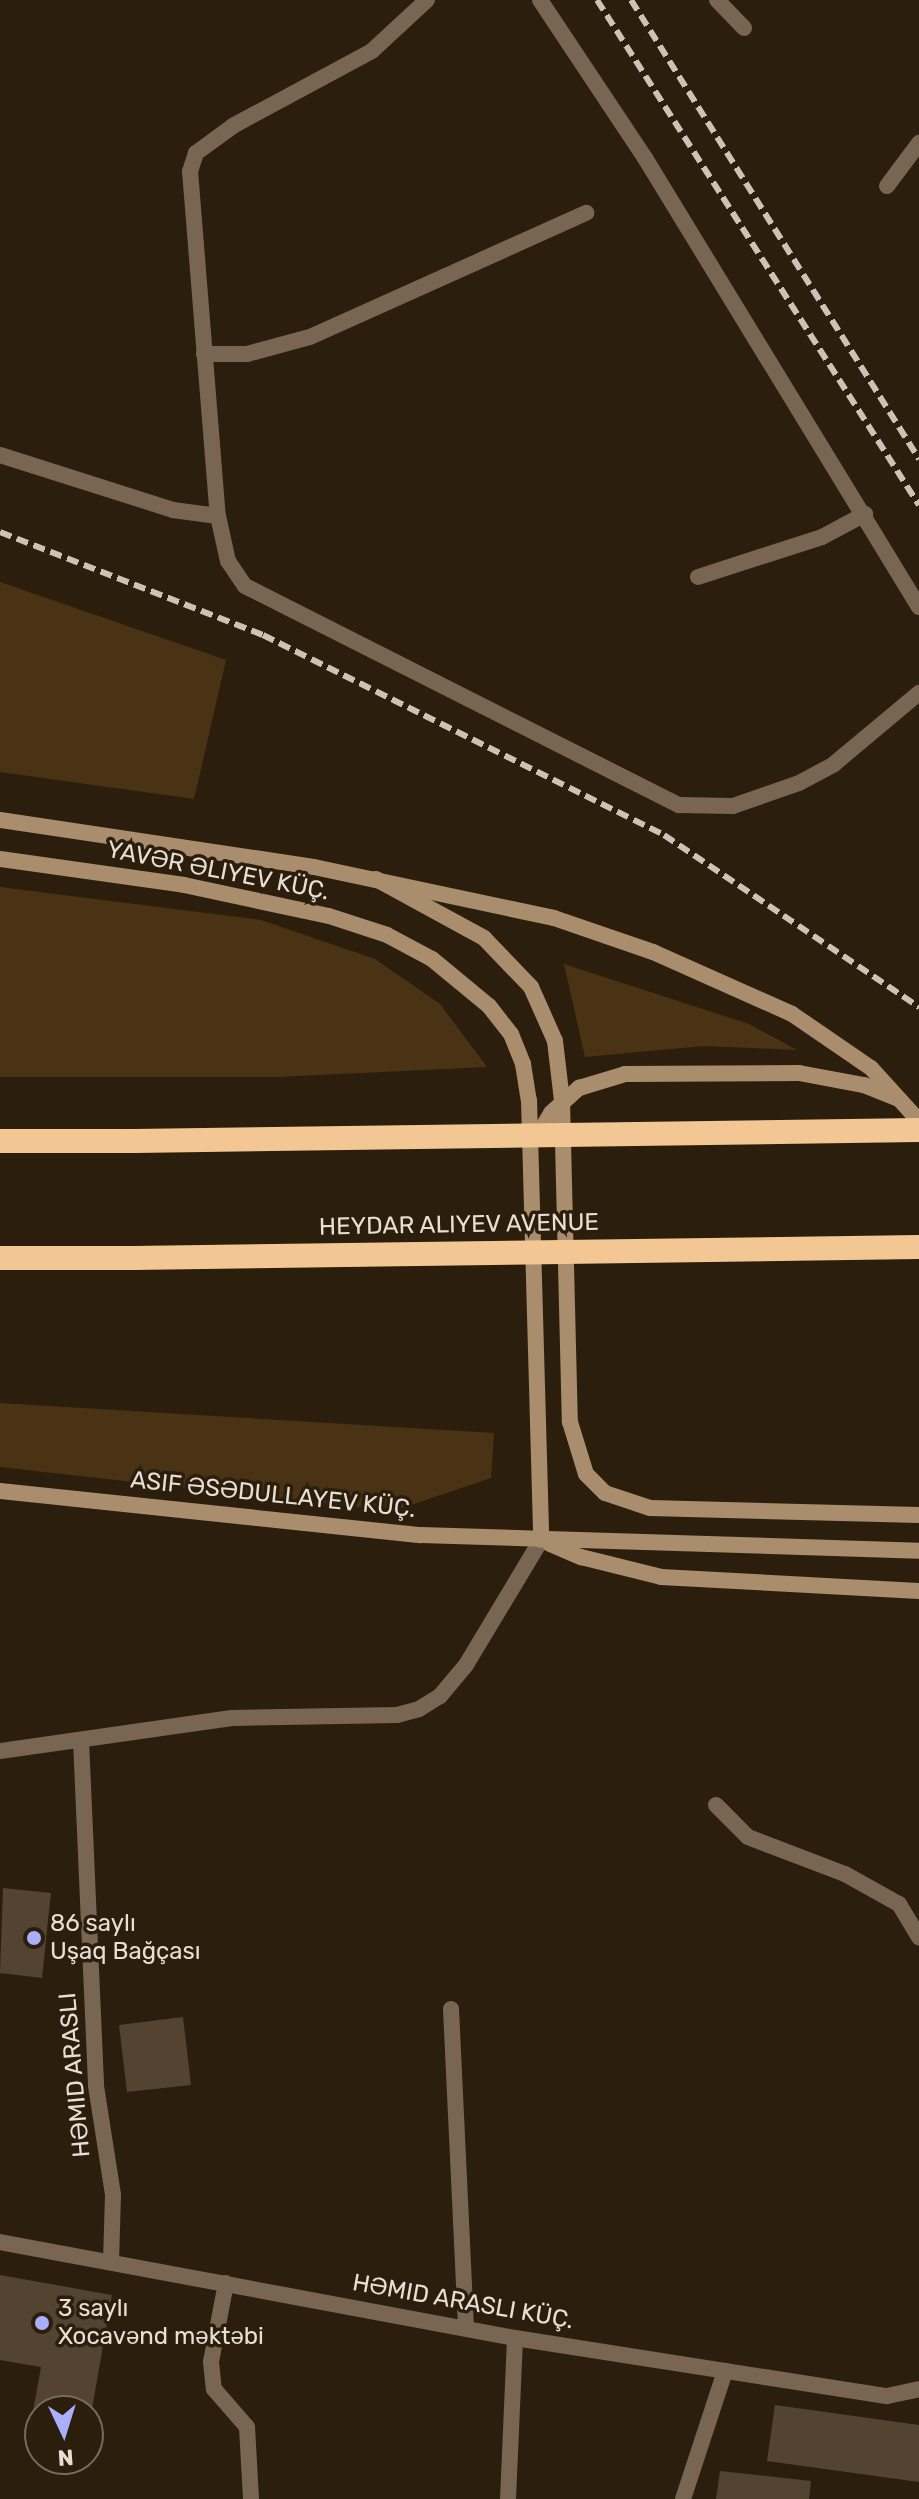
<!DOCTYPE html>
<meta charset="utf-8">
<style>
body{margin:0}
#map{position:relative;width:919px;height:2499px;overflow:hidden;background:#2c1e0d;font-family:Rubik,sans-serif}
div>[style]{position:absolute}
.green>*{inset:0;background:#4a3315}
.building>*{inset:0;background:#534432}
.lane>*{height:16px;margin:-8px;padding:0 8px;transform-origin:8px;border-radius:8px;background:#786652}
.street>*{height:16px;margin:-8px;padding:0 8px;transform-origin:8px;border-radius:8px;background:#786652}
.secondary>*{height:16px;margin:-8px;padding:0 8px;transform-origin:8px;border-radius:8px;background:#a98d6c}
.highway>*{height:24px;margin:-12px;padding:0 12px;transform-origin:12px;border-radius:12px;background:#f3c793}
.rail>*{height:6px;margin-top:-3px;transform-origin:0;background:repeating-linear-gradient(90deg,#ccc2b6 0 12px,transparent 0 18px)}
.highway-bridge>*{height:24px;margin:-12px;padding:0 12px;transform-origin:12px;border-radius:12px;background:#f3c793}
.dots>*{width:22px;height:22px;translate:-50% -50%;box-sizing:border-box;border:4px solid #2c1e0d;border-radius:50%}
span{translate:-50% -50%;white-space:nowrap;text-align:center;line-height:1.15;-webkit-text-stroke:7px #2c1e0d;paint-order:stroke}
.street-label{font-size:24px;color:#e8dfd4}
.poi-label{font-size:24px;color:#e8dfd4}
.left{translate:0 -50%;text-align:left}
.north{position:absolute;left:24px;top:2395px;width:80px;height:80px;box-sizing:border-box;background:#2c1e0d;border:2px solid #776b5d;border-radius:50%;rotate:176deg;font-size:22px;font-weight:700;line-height:32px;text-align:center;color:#e8dfd4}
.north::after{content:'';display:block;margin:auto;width:28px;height:36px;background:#aaaffb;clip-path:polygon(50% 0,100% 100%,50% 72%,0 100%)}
</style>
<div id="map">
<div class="green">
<i style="clip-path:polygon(0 582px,226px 660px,194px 799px,0 772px)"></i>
<i style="clip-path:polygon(0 887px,261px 920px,375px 959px,440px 1004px,487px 1067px,277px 1077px,0 1077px)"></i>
<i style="clip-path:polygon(564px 964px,749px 1024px,797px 1050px,703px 1046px,585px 1057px)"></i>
<i style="clip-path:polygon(0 1403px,494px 1433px,491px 1478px,393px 1511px,0 1467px)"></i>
</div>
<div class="building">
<i style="clip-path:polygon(3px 1888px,51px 1893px,42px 1978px,0 1973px)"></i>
<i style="clip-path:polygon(183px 2017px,191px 2085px,127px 2092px,119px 2025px)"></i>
<i style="clip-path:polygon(0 2275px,112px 2295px,90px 2420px,88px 2411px,40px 2411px,40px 2430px,30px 2428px,41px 2367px,0 2360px)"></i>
<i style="clip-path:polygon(775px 2405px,919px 2425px,919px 2482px,767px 2461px)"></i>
<i style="clip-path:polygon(720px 2471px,811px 2481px,809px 2499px,716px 2499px)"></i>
</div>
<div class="lane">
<i style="left:0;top:455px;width:182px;rotate:17.6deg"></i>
<i style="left:173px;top:510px;width:45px;rotate:7.6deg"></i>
</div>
<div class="street">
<i style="left:427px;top:0;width:75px;rotate:137.2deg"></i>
<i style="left:372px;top:51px;width:158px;rotate:151.7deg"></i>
<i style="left:233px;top:126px;width:46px;rotate:143.9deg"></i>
<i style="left:196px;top:153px;width:19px;rotate:108deg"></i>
<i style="left:190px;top:171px;width:346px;rotate:85.4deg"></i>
<i style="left:218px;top:516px;width:46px;rotate:77.5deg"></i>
<i style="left:228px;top:561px;width:30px;rotate:56deg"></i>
<i style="left:245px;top:586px;width:486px;rotate:26.8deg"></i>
<i style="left:679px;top:805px;width:54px;rotate:1.1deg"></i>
<i style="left:733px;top:806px;width:70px;rotate:-19.2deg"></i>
<i style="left:799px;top:783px;width:40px;rotate:-28deg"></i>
<i style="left:834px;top:764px;width:111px;rotate:-39.9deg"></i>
<i style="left:540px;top:0;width:190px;rotate:56.4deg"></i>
<i style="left:645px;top:158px;width:526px;rotate:58.61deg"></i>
<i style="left:717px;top:0;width:39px;rotate:46deg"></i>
<i style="left:887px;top:186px;width:54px;rotate:-53.3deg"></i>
<i style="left:204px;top:354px;width:43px"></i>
<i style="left:247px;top:354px;width:65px;rotate:-15.1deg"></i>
<i style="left:310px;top:337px;width:303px;rotate:-24.2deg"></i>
<i style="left:698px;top:577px;width:130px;rotate:-17.9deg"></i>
<i style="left:822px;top:537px;width:49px;rotate:-28.1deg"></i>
<i style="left:81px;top:1740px;width:346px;rotate:87.5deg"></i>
<i style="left:96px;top:2086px;width:110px;rotate:81.1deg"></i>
<i style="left:113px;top:2195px;width:66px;rotate:91.7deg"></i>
<i style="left:0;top:1751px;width:234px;rotate:-8.1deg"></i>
<i style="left:232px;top:1718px;width:165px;rotate:-1deg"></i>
<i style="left:397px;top:1715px;width:23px;rotate:-15deg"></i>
<i style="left:419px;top:1709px;width:25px;rotate:-32deg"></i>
<i style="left:440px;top:1696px;width:40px;rotate:-50deg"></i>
<i style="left:466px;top:1665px;width:146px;rotate:-59deg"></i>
<i style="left:716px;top:1805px;width:45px;rotate:45deg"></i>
<i style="left:748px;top:1837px;width:104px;rotate:20.9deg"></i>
<i style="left:845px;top:1874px;width:62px;rotate:29.1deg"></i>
<i style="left:899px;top:1904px;width:39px;rotate:59deg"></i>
<i style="left:451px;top:2009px;width:318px;rotate:87.3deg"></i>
<i style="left:0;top:2242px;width:524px;rotate:10.56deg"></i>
<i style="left:515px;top:2338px;width:376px;rotate:8.9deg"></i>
<i style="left:887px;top:2396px;width:33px;rotate:-12deg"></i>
<i style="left:226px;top:2283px;width:80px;rotate:100.8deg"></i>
<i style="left:211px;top:2362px;width:27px;rotate:84deg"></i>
<i style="left:214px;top:2389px;width:50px;rotate:49deg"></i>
<i style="left:247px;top:2427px;width:72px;rotate:86.8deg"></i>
<i style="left:508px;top:2499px;width:161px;rotate:-87.5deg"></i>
<i style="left:683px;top:2499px;width:135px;rotate:-71.8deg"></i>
</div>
<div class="secondary">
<i style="left:0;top:820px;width:317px;rotate:8.5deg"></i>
<i style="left:314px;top:867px;width:245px;rotate:12deg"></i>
<i style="left:554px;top:918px;width:105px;rotate:19deg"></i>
<i style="left:653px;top:952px;width:152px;rotate:24deg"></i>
<i style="left:792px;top:1014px;width:96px;rotate:34.4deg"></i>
<i style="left:871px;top:1068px;width:72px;rotate:47.8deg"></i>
<i style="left:0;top:859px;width:186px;rotate:8deg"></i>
<i style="left:184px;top:885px;width:148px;rotate:12.1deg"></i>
<i style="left:329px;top:916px;width:61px;rotate:18.1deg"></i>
<i style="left:387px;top:935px;width:51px;rotate:28.1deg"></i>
<i style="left:432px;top:959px;width:74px;rotate:39.5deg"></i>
<i style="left:489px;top:1006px;width:36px;rotate:52deg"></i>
<i style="left:511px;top:1034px;width:32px;rotate:68deg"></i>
<i style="left:523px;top:1064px;width:36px;rotate:81deg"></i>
<i style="left:529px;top:1100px;width:440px;rotate:88.4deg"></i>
<i style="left:376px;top:879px;width:123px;rotate:28.6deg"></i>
<i style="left:484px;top:938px;width:68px;rotate:46.2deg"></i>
<i style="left:531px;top:987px;width:59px;rotate:66deg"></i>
<i style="left:555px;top:1041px;width:60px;rotate:83.3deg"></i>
<i style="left:562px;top:1101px;width:321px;rotate:88.6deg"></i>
<i style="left:570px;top:1422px;width:54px;rotate:72.9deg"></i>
<i style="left:586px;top:1474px;width:27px;rotate:45deg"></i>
<i style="left:605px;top:1493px;width:47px;rotate:18.4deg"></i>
<i style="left:650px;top:1508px;width:269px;rotate:1.5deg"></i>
<i style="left:535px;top:1140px;width:31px;rotate:-59deg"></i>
<i style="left:551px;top:1113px;width:38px;rotate:-42deg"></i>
<i style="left:579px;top:1088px;width:48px;rotate:-16.9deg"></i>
<i style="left:625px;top:1074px;width:174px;rotate:-0.3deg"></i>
<i style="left:799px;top:1073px;width:66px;rotate:10.5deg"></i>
<i style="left:864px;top:1085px;width:35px;rotate:22deg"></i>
<i style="left:0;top:1491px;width:423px;rotate:6deg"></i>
<i style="left:421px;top:1535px;width:498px;rotate:1.8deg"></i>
<i style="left:550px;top:1544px;width:34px;rotate:23deg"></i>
<i style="left:581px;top:1557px;width:82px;rotate:14deg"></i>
<i style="left:661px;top:1577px;width:258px;rotate:3.1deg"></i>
</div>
<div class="highway">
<i style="left:0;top:1141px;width:134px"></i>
<i style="left:0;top:1258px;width:133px"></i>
</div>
<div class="rail">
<i style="left:597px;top:0;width:599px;rotate:57.48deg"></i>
<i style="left:631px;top:0;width:542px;rotate:57.89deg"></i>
<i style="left:0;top:532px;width:282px;rotate:21.4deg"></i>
<i style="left:263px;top:635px;width:448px;rotate:26.5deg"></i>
<i style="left:664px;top:835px;width:308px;rotate:34deg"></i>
</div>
<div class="highway-bridge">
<i style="left:134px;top:1141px;width:785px;rotate:-0.8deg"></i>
<i style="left:133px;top:1258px;width:786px;rotate:-0.8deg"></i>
</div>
<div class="dots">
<i style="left:34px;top:1938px;background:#aaaffb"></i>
<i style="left:42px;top:2323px;background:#aaaffb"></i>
</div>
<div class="street-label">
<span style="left:218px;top:871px;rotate:11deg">YAVƏR ƏLIYEV KÜÇ.</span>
<span style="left:459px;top:1225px;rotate:-1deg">HEYDAR ALIYEV AVENUE</span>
<span style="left:273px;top:1495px;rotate:6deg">ASIF ƏSƏDULLAYEV KÜÇ.</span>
<span style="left:75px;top:2075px;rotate:-95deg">HƏMID ARASLI</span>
<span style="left:463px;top:2302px;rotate:10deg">HƏMID ARASLI KÜÇ.</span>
</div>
<div class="poi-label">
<span class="left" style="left:50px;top:1938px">86 saylı<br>Uşaq Bağçası</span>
<span class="left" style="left:58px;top:2323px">3 saylı<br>Xocavənd məktəbi</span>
</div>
<div class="north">N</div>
</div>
